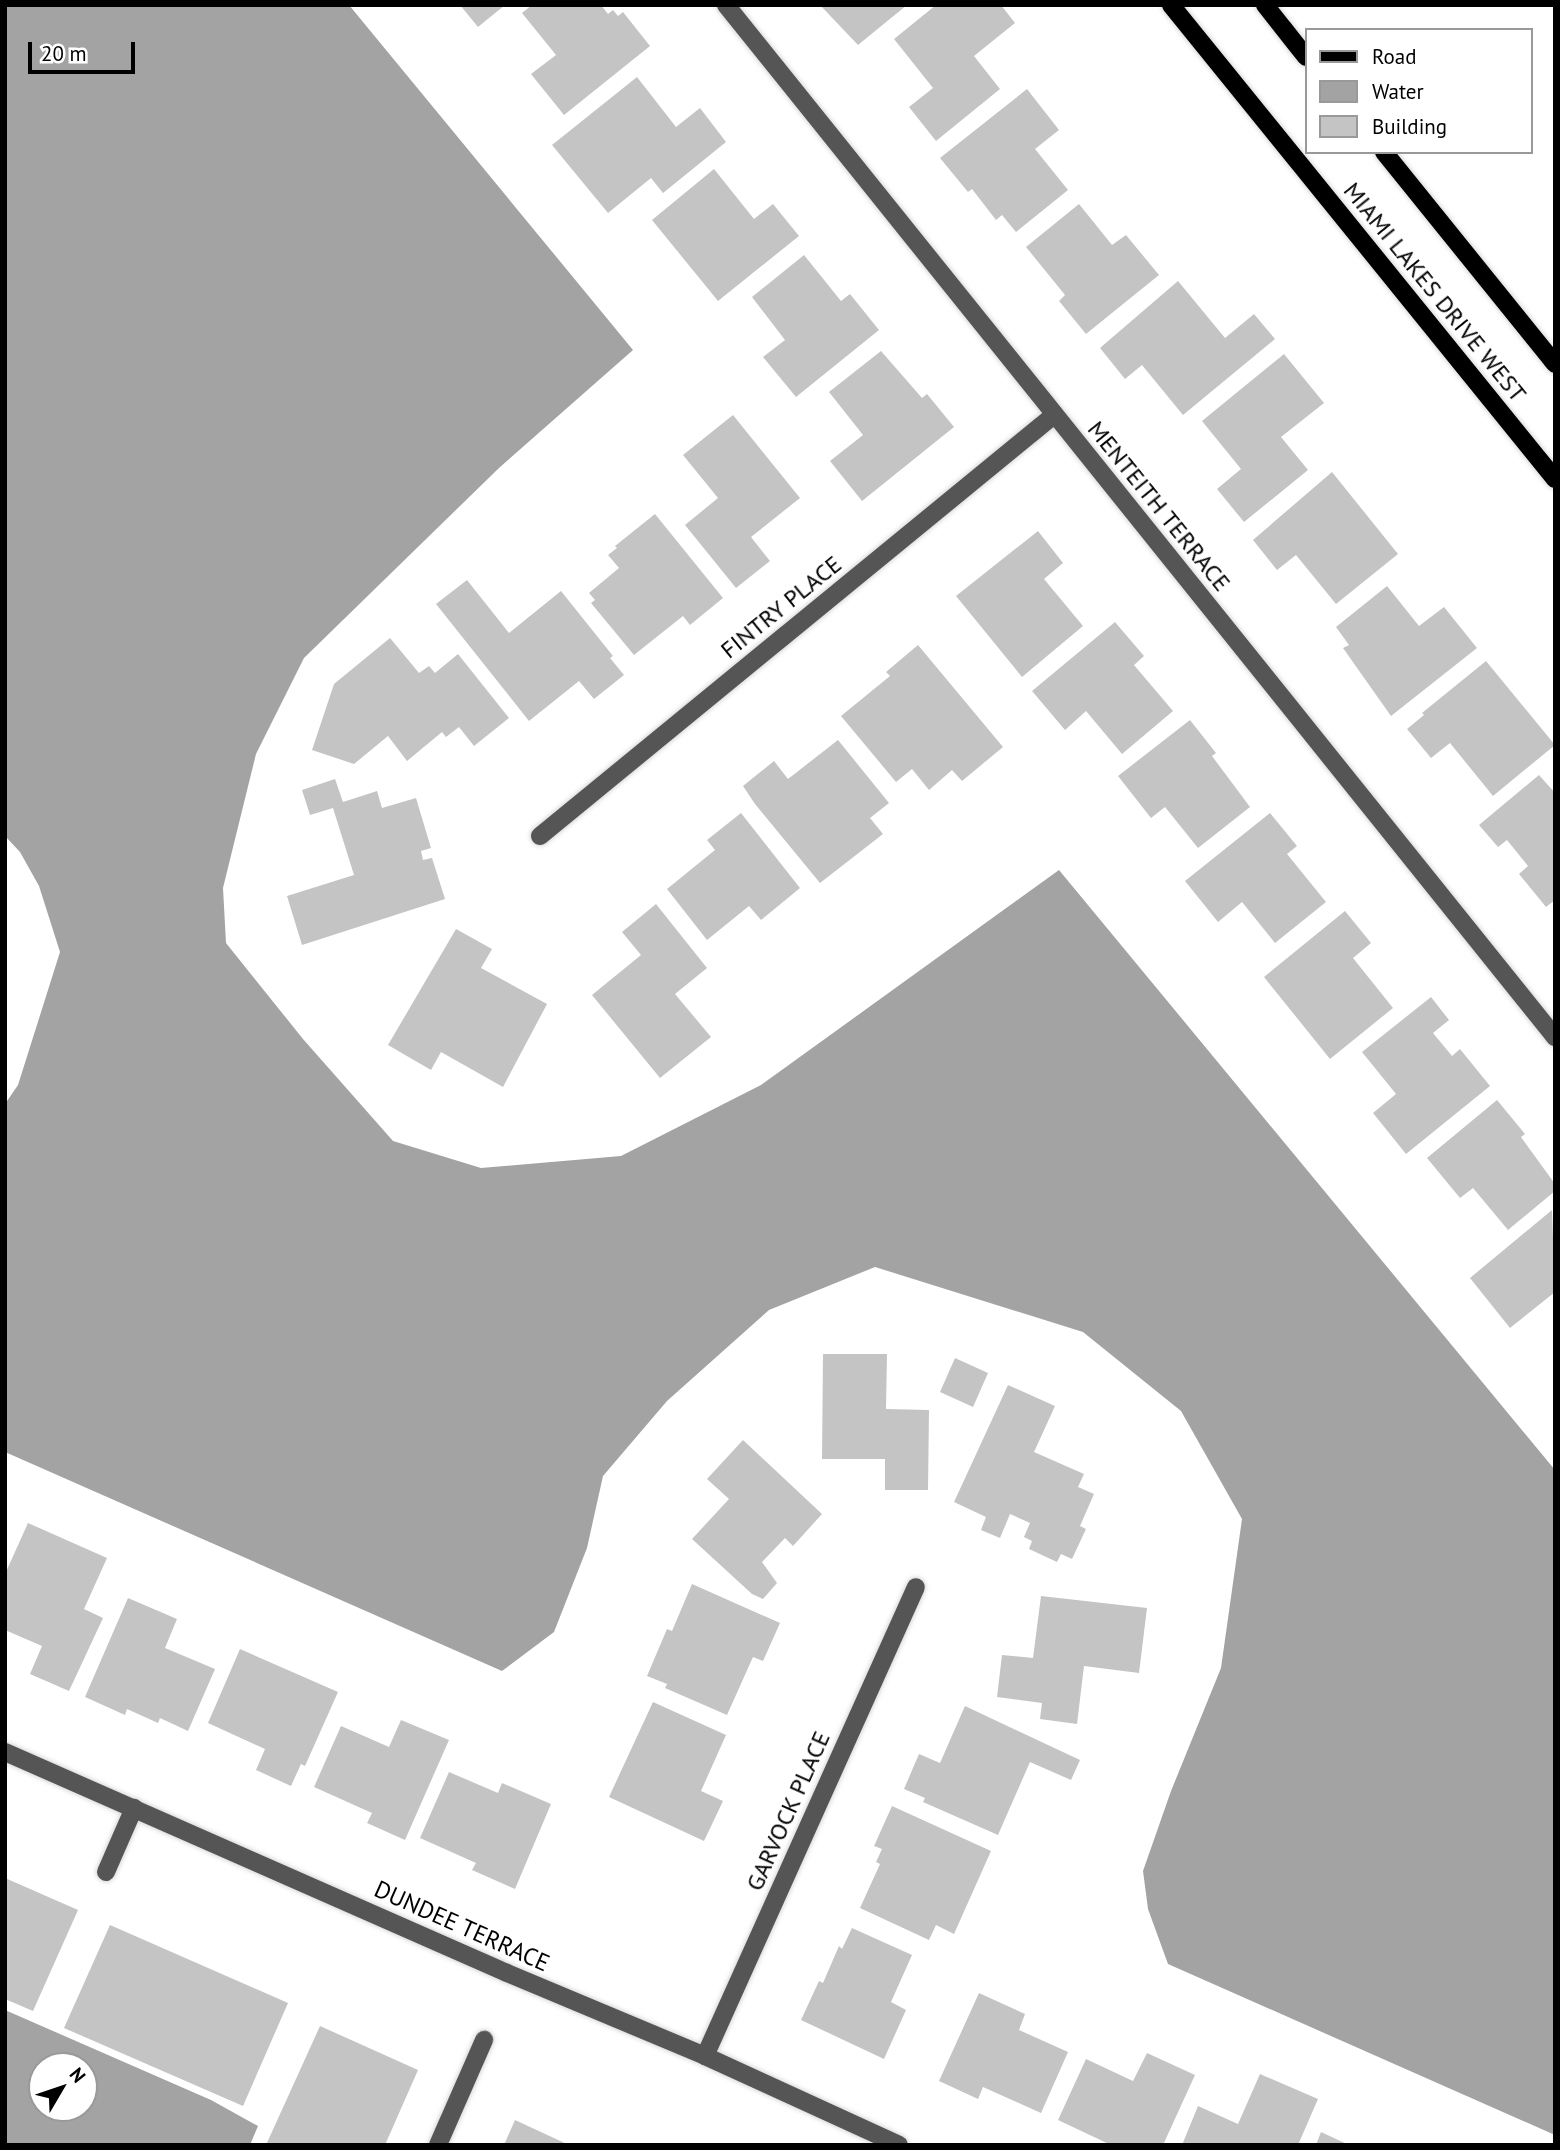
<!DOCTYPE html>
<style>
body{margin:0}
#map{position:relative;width:1560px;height:2150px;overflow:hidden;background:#fff;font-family:"PT Sans",sans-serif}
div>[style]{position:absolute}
.water>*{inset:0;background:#a3a3a3}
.building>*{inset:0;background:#c4c4c4}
.roads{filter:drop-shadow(0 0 2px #dbdbdb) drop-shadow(0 0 2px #dbdbdb)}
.minor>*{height:18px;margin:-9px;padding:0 9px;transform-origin:9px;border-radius:9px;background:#555}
.major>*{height:18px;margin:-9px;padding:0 9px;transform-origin:9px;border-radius:9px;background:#000}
span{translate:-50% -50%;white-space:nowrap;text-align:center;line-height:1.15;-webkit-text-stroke:6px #fff;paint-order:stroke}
.street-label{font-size:24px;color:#000}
.frame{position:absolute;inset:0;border:7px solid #000;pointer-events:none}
.legend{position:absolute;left:1305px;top:28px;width:228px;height:126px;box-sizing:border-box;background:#fff;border:2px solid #999;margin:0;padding:9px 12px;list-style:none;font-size:21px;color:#000}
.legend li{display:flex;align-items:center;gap:14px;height:35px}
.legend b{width:35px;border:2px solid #999}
.north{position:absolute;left:28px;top:2052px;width:70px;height:70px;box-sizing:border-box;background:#fff;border:2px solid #999;border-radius:50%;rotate:51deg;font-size:19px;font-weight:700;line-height:28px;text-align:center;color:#000}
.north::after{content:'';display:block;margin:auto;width:24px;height:32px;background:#000;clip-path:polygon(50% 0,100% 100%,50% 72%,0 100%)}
.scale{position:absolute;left:28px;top:42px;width:107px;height:32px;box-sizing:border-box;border:4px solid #000;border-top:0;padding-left:9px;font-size:21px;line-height:24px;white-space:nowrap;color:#000;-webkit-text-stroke:5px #fff;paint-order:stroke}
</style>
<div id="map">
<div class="water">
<i style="clip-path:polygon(5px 5px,349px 5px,633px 350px,499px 468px,304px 658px,256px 754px,223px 888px,226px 943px,303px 1039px,393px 1141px,481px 1168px,621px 1156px,761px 1085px,1059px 870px,1555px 1470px,1555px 2135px,1168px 1964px,1148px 1909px,1143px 1871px,1171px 1791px,1221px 1668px,1242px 1519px,1181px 1411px,1083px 1332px,875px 1267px,769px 1310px,667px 1401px,603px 1476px,587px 1548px,554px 1632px,502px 1671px,5px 1452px,5px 1104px,18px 1085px,60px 952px,39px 886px,20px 852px,5px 836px)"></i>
<i style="clip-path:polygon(evenodd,5px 2010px,211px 2100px,258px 2126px,250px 2145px,5px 2145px,5px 2010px,42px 2066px,84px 2066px,84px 2108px,42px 2108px,42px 2066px)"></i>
</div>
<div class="building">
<i style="clip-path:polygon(460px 5px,505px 5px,478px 27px)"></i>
<i style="clip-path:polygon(532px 5px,601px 5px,608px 14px,613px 10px,618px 16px,623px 12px,650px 46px,564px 115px,531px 74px,556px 55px,522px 13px)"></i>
<i style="clip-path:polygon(820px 5px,907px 5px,858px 45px)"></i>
<i style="clip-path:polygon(936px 5px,1001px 5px,1015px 23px,974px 56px,1000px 89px,936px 141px,909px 107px,933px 88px,894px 39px)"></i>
<i style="clip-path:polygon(637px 77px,676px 127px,700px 108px,726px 142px,663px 193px,651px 178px,608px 213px,552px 145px)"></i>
<i style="clip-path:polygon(1027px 89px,1059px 130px,1035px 149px,1068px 190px,1016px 232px,1002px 215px,996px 220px,972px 189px,968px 192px,940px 158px)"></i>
<i style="clip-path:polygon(714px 169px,754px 219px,773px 204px,799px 236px,718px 301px,652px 220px)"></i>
<i style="clip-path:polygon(1079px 204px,1112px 245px,1126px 235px,1159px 275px,1086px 334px,1059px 301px,1065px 295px,1026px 247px)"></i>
<i style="clip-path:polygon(804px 255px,841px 301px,850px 294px,879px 330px,796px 397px,763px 357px,785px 340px,752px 297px)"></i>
<i style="clip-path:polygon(1178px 281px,1225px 338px,1254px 314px,1275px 339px,1183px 415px,1142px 365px,1125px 379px,1100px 348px)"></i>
<i style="clip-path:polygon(881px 351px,922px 398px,927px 394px,954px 427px,862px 501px,830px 461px,863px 435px,829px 392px)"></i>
<i style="clip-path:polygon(1284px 354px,1324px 403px,1281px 437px,1308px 470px,1244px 522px,1217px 489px,1241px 469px,1202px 421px)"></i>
<i style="clip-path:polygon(733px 415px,800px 498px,751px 537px,770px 561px,736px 588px,685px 525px,718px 498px,683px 455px)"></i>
<i style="clip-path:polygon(1332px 472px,1398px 554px,1336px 604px,1296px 555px,1277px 570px,1253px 540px)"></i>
<i style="clip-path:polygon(655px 514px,723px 598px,690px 625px,683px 616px,634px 655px,591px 603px,595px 600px,589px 593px,619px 568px,608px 555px,617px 548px,615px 546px)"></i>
<i style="clip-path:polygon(1038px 531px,1063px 563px,1044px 579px,1083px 626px,1022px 677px,956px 596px)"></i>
<i style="clip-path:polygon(467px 580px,509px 633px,561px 591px,613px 656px,610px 658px,624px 675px,594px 699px,579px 681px,529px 721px,436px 604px)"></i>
<i style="clip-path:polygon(1387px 586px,1419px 626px,1444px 607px,1477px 648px,1391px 716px,1343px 648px,1349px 645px,1336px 627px)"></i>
<i style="clip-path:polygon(1115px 622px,1144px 656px,1134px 665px,1173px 711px,1122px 754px,1086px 711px,1065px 730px,1032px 691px)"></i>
<i style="clip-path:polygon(390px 638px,419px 673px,429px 666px,435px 673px,458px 654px,509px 718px,474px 746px,459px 727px,446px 737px,442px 732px,407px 761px,388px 736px,354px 764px,312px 750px,334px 684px)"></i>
<i style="clip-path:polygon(918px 645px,1003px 747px,962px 781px,952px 770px,929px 790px,912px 769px,896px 782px,841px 716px,890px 676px,886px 672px)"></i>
<i style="clip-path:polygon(1486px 661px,1555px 745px,1493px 796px,1450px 743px,1431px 758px,1407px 729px,1424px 715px,1422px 713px)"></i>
<i style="clip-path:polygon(1190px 720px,1216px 753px,1212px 756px,1250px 807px,1198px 848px,1165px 807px,1151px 818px,1118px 776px)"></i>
<i style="clip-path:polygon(838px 740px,889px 803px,870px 818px,883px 834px,820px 883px,755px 804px,743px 786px,774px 761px,788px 779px)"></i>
<i style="clip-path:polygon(1539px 775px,1555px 793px,1555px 900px,1546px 907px,1519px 874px,1528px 866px,1507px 840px,1498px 847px,1479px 825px)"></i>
<i style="clip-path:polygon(335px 779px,343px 802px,377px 791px,382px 808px,416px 798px,431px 848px,421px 851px,423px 860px,432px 858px,445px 899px,302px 945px,287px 896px,354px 875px,333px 808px,310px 815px,302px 790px)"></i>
<i style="clip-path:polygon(741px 813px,800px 888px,761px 920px,749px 906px,707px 940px,667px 889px,715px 850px,707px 840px)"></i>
<i style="clip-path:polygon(1270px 813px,1297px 846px,1287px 854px,1326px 902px,1275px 943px,1242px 902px,1218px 922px,1185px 881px)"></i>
<i style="clip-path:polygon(656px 904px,707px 968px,675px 994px,711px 1037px,660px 1078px,592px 995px,641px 955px,622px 932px)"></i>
<i style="clip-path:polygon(1345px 911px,1371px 943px,1353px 958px,1393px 1008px,1330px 1059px,1264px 977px)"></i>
<i style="clip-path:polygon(456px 929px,492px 949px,481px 968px,547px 1004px,503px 1087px,441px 1052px,431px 1070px,388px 1045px)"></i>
<i style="clip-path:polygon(1431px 997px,1449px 1020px,1433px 1033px,1452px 1056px,1460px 1049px,1490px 1086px,1406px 1154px,1373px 1113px,1396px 1094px,1362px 1052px)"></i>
<i style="clip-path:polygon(1497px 1100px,1525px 1134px,1521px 1137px,1555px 1184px,1555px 1191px,1508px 1230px,1473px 1188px,1460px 1198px,1427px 1158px)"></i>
<i style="clip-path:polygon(1552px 1210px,1555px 1292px,1510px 1328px,1470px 1278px)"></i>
<i style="clip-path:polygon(823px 1354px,887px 1354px,886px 1409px,929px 1410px,928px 1490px,885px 1490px,885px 1459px,822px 1459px)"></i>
<i style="clip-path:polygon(955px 1358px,988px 1373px,973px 1407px,940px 1392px)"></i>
<i style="clip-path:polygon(1008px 1385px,1055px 1406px,1034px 1452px,1084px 1474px,1078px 1487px,1094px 1494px,1080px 1526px,1086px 1529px,1072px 1559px,1061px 1554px,1057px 1562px,1029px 1549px,1032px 1541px,1024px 1537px,1030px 1523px,1010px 1514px,1000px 1538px,981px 1530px,986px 1517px,954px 1502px)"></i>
<i style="clip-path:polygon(743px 1440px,822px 1514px,793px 1546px,785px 1538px,762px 1562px,777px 1583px,763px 1599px,752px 1594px,692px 1539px,729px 1499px,707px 1479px)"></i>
<i style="clip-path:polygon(28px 1523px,107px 1558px,84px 1609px,103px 1618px,69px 1691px,30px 1674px,42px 1646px,5px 1630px,5px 1574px)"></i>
<i style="clip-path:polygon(692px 1584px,780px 1623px,763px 1661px,753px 1657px,727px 1715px,665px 1688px,667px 1684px,647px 1676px,667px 1629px,672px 1631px)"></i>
<i style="clip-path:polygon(1041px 1596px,1147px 1608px,1139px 1673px,1084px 1666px,1077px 1724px,1040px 1719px,1042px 1703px,997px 1697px,1002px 1655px,1033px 1658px)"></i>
<i style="clip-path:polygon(128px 1598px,177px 1619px,165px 1648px,215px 1669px,188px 1731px,160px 1718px,158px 1723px,127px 1709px,125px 1715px,85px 1697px)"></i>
<i style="clip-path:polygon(240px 1649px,338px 1692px,305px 1766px,301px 1764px,291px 1786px,256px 1770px,265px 1749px,208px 1723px)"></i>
<i style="clip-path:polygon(653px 1702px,726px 1735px,701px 1791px,723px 1801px,704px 1841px,609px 1797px)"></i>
<i style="clip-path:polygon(965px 1706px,1080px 1760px,1071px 1780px,1030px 1762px,998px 1835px,923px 1802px,925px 1798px,904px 1789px,919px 1754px,940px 1763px)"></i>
<i style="clip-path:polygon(401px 1720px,449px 1740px,405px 1840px,367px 1823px,372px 1813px,314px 1787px,341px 1726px,389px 1747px)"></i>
<i style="clip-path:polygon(449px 1772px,498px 1793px,502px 1783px,551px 1804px,515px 1889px,472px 1870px,476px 1863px,420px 1838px)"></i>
<i style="clip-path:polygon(892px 1806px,991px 1851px,954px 1934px,936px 1925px,929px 1940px,860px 1908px,880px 1864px,876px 1862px,882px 1849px,874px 1846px)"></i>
<i style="clip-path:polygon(5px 1878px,78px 1910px,33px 2011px,5px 1999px)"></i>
<i style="clip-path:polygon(110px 1925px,288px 2003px,243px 2106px,64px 2028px)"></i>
<i style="clip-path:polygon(852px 1928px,912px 1955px,891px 2002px,906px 2010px,884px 2059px,801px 2020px,819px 1981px,823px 1983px,839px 1946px,842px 1949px)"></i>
<i style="clip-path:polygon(979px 1993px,1025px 2014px,1019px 2030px,1068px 2052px,1041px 2113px,983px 2087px,978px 2099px,939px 2081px)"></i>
<i style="clip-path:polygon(320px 2026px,418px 2070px,385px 2145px,266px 2145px)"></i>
<i style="clip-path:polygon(1147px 2053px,1195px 2075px,1163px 2145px,1111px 2145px,1058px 2120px,1086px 2059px,1133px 2081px)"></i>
<i style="clip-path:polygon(1260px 2074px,1318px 2099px,1298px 2145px,1182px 2145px,1198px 2106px,1238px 2124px)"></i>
<i style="clip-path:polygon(515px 2120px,569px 2145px,504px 2145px)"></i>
<i style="clip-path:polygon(1321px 2132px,1349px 2145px,1316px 2145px)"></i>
</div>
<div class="roads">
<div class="minor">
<i style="left:726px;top:5px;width:1324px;rotate:51.23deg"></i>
<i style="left:540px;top:836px;width:664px;rotate:-39.32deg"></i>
<i style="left:5px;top:1752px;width:548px;rotate:23.76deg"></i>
<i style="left:507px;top:1973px;width:215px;rotate:22.7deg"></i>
<i style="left:705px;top:2056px;width:213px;rotate:24.6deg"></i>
<i style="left:106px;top:1872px;width:70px;rotate:-66.4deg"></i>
<i style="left:705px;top:2056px;width:514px;rotate:-65.78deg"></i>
<i style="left:438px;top:2145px;width:115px;rotate:-66.3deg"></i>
</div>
<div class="major">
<i style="left:1171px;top:5px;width:610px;rotate:50.99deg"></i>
<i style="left:1265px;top:5px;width:66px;rotate:51.7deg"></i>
<i style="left:1384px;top:152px;width:272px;rotate:51.1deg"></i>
</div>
</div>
<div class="street-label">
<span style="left:1435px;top:292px;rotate:51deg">MIAMI LAKES DRIVE WEST</span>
<span style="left:1159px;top:506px;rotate:51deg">MENTEITH TERRACE</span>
<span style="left:781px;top:607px;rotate:-39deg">FINTRY PLACE</span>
<span style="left:788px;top:1811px;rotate:-66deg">GARVOCK PLACE</span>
<span style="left:462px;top:1926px;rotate:24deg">DUNDEE TERRACE</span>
</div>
<div class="frame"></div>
<ul class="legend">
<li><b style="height:9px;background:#000"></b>Road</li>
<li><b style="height:19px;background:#a3a3a3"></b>Water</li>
<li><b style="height:19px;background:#c4c4c4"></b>Building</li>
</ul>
<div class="north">N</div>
<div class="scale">20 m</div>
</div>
